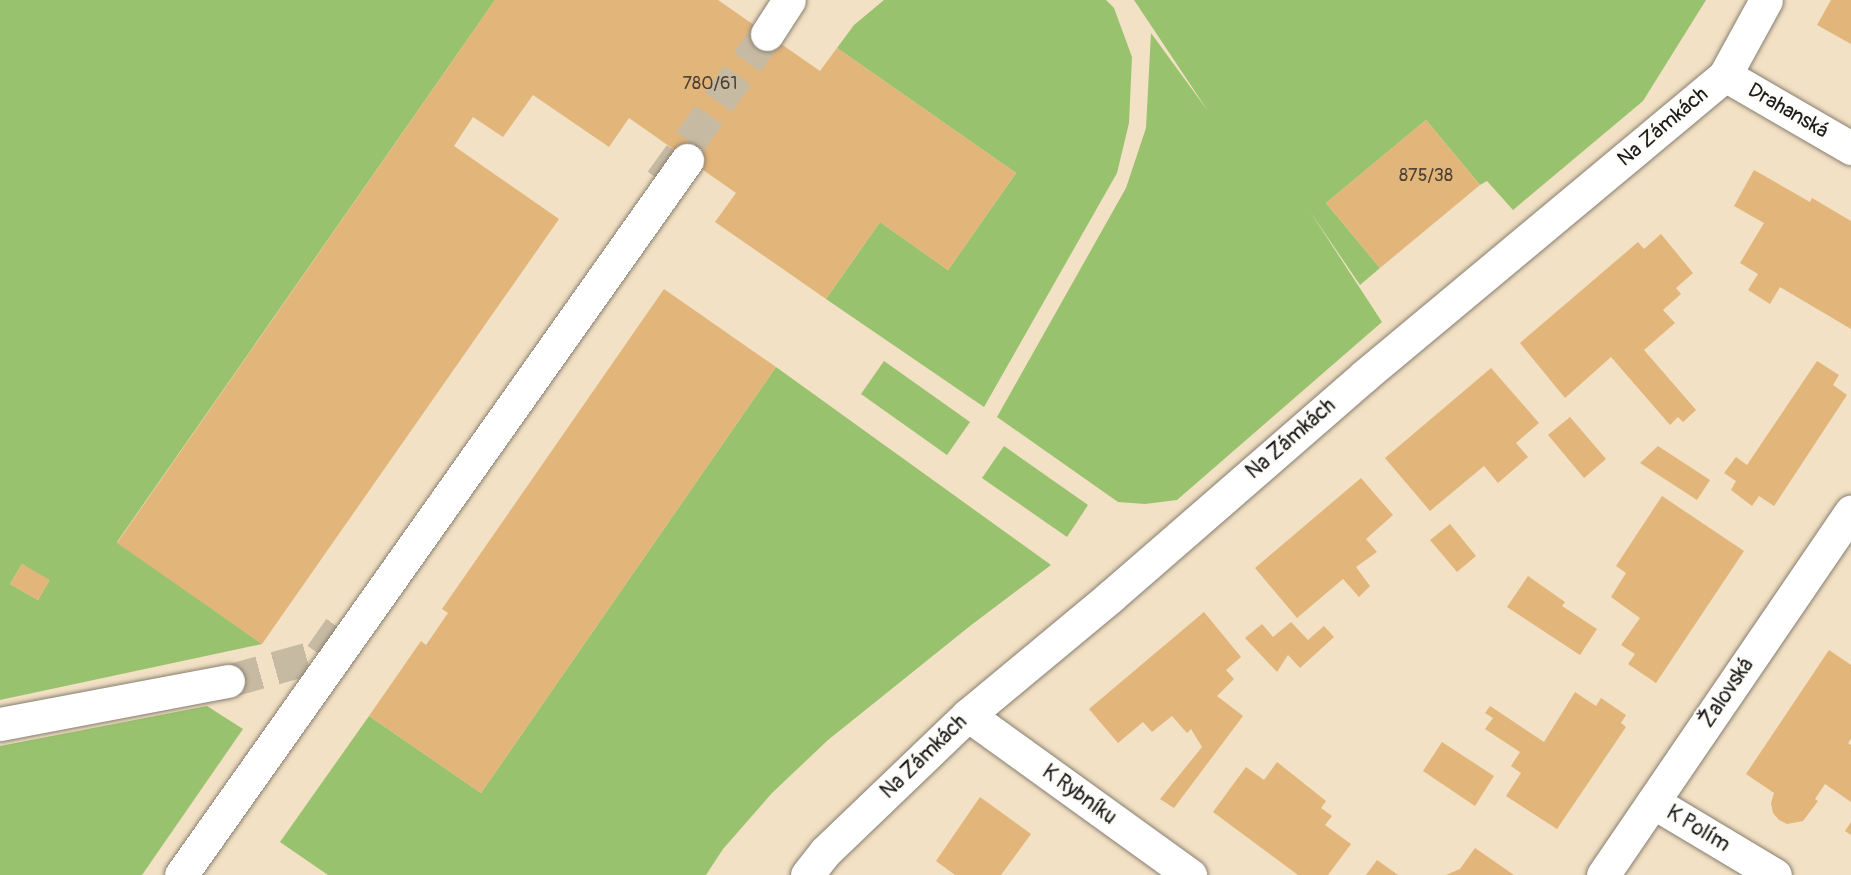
<!DOCTYPE html>
<meta charset="utf-8">
<style>
body{margin:0}
#map{position:relative;width:1851px;height:875px;overflow:hidden;background:#f2e1c4;font-family:Pangolin,sans-serif}
div>[style]{position:absolute}
.green>*{inset:0;background:#99c26e}
.building>*{inset:0;background:#e2b57b}
.minor-tunnel>*{height:33px;margin-top:-16.5px;transform-origin:0;background:repeating-linear-gradient(90deg,#c7baa2 0 33px,transparent 0 49px)}
.roads{filter:drop-shadow(0 0 2px #877e70) drop-shadow(0 0 2px #877e70)}
.minor>*{height:33px;margin:-16.5px;padding:0 16.5px;transform-origin:16.5px;border-radius:16.5px;background:#fff}
span{translate:-50% -50%;white-space:nowrap;text-align:center;line-height:1.15;-webkit-text-stroke:4.5px #fdfcf7;paint-order:stroke}
.number-label{font-size:18px;color:#4e4234}
.number-label span{-webkit-text-stroke-width:0}
.street-label{font-size:21px;color:#1c1c1c}
</style>
<div id="map">
<div class="green">
<i style="clip-path:polygon(evenodd,0 0,495px 0,117px 542px,262px 644px,0 700px,0 0,22px 564px,49px 581px,38px 600px,10px 584px,22px 564px)"></i>
<i style="clip-path:polygon(884px 0,1106px 0,1114px 8px,1132px 57px,1129px 123px,1117px 173px,984px 407px,826px 299px,880px 222px,948px 270px,1016px 173px,837px 48px,854px 25px)"></i>
<i style="clip-path:polygon(1134px 0,1706px 0,1643px 101px,1513px 210px,1487px 181px,1480px 185px,1426px 120px,1326px 203px,1380px 268px,1360px 285px,1309px 210px,1382px 322px,1177px 500px,1145px 504px,1118px 502px,997px 417px,1126px 188px,1146px 128px,1151px 33px,1208px 111px)"></i>
<i style="clip-path:polygon(884px 361px,970px 422px,947px 455px,861px 394px)"></i>
<i style="clip-path:polygon(776px 367px,1051px 565px,970px 626px,828px 740px,772px 793px,723px 849px,706px 875px,328px 875px,280px 842px,369px 716px,481px 793px)"></i>
<i style="clip-path:polygon(1004px 446px,1088px 505px,1067px 537px,982px 478px)"></i>
<i style="clip-path:polygon(207px 706px,243px 729px,142px 875px,0 875px,0 746px)"></i>
</div>
<div class="building">
<i style="clip-path:polygon(495px 0,718px 0,820px 71px,837px 48px,1016px 173px,948px 270px,880px 222px,826px 299px,715px 222px,736px 193px,629px 118px,609px 147px,533px 95px,503px 137px,473px 117px,454px 146px,559px 219px,262px 644px,117px 543px)"></i>
<i style="clip-path:polygon(1831px 0,1851px 0,1851px 44px,1817px 25px)"></i>
<i style="clip-path:polygon(1426px 120px,1480px 185px,1380px 268px,1326px 203px)"></i>
<i style="clip-path:polygon(1754px 170px,1810px 202px,1812px 198px,1851px 221px,1851px 329px,1780px 287px,1770px 304px,1748px 290px,1758px 274px,1740px 263px,1764px 223px,1734px 206px)"></i>
<i style="clip-path:polygon(1661px 234px,1693px 273px,1676px 288px,1681px 294px,1663px 310px,1675px 323px,1644px 350px,1696px 410px,1683px 422px,1678px 417px,1670px 425px,1611px 357px,1565px 398px,1520px 343px,1638px 242px,1644px 249px)"></i>
<i style="clip-path:polygon(664px 289px,776px 367px,481px 793px,369px 716px,421px 641px,426px 645px,448px 613px,442px 609px)"></i>
<i style="clip-path:polygon(1817px 361px,1839px 375px,1833px 385px,1847px 395px,1774px 506px,1759px 496px,1752px 506px,1731px 490px,1736px 481px,1724px 473px,1736px 457px,1747px 465px)"></i>
<i style="clip-path:polygon(1491px 368px,1539px 423px,1516px 443px,1528px 457px,1498px 483px,1484px 466px,1430px 511px,1385px 458px)"></i>
<i style="clip-path:polygon(1570px 417px,1606px 459px,1584px 478px,1548px 435px)"></i>
<i style="clip-path:polygon(1658px 446px,1710px 480px,1697px 500px,1640px 463px)"></i>
<i style="clip-path:polygon(1361px 478px,1393px 515px,1366px 539px,1377px 552px,1356px 567px,1370px 586px,1359px 597px,1343px 579px,1297px 618px,1255px 568px)"></i>
<i style="clip-path:polygon(1662px 496px,1744px 551px,1656px 683px,1628px 664px,1635px 654px,1621px 645px,1640px 618px,1611px 597px,1626px 573px,1616px 566px)"></i>
<i style="clip-path:polygon(1450px 524px,1476px 556px,1457px 572px,1430px 540px)"></i>
<i style="clip-path:polygon(22px 564px,50px 580px,38px 600px,10px 584px)"></i>
<i style="clip-path:polygon(1528px 576px,1565px 602px,1562px 606px,1597px 629px,1580px 655px,1507px 607px)"></i>
<i style="clip-path:polygon(1204px 612px,1241px 657px,1226px 670px,1234px 679px,1217px 696px,1243px 716px,1174px 808px,1160px 799px,1202px 747px,1191px 729px,1187px 733px,1172px 716px,1152px 732px,1143px 722px,1118px 743px,1089px 709px)"></i>
<i style="clip-path:polygon(1291px 622px,1308px 640px,1324px 626px,1334px 637px,1300px 668px,1288px 655px,1277px 672px,1245px 638px,1262px 624px,1273px 637px)"></i>
<i style="clip-path:polygon(1829px 650px,1851px 665px,1851px 739px,1848px 743px,1851px 745px,1851px 802px,1825px 784px,1815px 799px,1818px 801px,1803px 821px,1787px 824px,1779px 820px,1773px 813px,1771px 803px,1774px 793px,1746px 774px)"></i>
<i style="clip-path:polygon(1575px 692px,1596px 706px,1601px 698px,1626px 715px,1621px 723px,1626px 727px,1557px 829px,1506px 796px,1521px 773px,1511px 766px,1520px 752px,1485px 729px,1493px 718px,1485px 713px,1490px 706px,1544px 742px)"></i>
<i style="clip-path:polygon(1442px 742px,1494px 776px,1475px 806px,1423px 771px)"></i>
<i style="clip-path:polygon(1277px 762px,1326px 801px,1321px 808px,1332px 816px,1325px 825px,1351px 844px,1328px 875px,1298px 875px,1213px 812px,1246px 767px,1264px 780px)"></i>
<i style="clip-path:polygon(980px 797px,1031px 834px,1001px 875px,955px 875px,936px 861px)"></i>
<i style="clip-path:polygon(1851px 822px,1851px 835px,1845px 831px)"></i>
<i style="clip-path:polygon(1475px 848px,1514px 875px,1446px 875px,1460px 869px)"></i>
<i style="clip-path:polygon(1377px 860px,1398px 875px,1366px 875px)"></i>
</div>
<div class="minor-tunnel">
<i style="left:661px;top:181px;width:181px;rotate:-54.2deg"></i>
<i style="left:228px;top:681px;width:97px;rotate:-15.6deg"></i>
<i style="left:321px;top:655px;width:40px;rotate:-55.1deg"></i>
</div>
<div class="roads">
<div class="minor">
<i style="left:767px;top:34px;width:40px;rotate:-57.1deg"></i>
<i style="left:1725px;top:75px;width:146px;rotate:30.1deg"></i>
<i style="left:968px;top:715px;width:274px;rotate:35.8deg"></i>
<i style="left:0;top:724px;width:232px;rotate:-10.7deg"></i>
<i style="left:1653px;top:802px;width:142px;rotate:30.9deg"></i>
<i style="left:181px;top:875px;width:876px;rotate:-54.71deg"></i>
<i style="left:807px;top:875px;width:29px;rotate:-52deg"></i>
<i style="left:825px;top:852px;width:198px;rotate:-43.8deg"></i>
<i style="left:968px;top:715px;width:185px;rotate:-39.7deg"></i>
<i style="left:1110px;top:597px;width:337px;rotate:-41deg"></i>
<i style="left:1364px;top:376px;width:470px;rotate:-39.8deg"></i>
<i style="left:1725px;top:75px;width:85px;rotate:-61.3deg"></i>
<i style="left:1603px;top:875px;width:440px;rotate:-55.7deg"></i>
</div>
</div>
<div class="number-label">
<span style="left:710px;top:84px">780/61</span>
<span style="left:1426px;top:176px">875/38</span>
</div>
<div class="street-label">
<span style="left:1788px;top:111px;rotate:30deg">Drahanská</span>
<span style="left:1663px;top:127px;rotate:-40deg">Na Zámkách</span>
<span style="left:1291px;top:439px;rotate:-41deg">Na Zámkách</span>
<span style="left:1727px;top:693px;rotate:-56deg">Žalovská</span>
<span style="left:924px;top:757px;rotate:-44deg">Na Zámkách</span>
<span style="left:1079px;top:795px;rotate:36deg">K Rybníku</span>
<span style="left:1698px;top:829px;rotate:31deg">K Polím</span>
</div>
</div>
